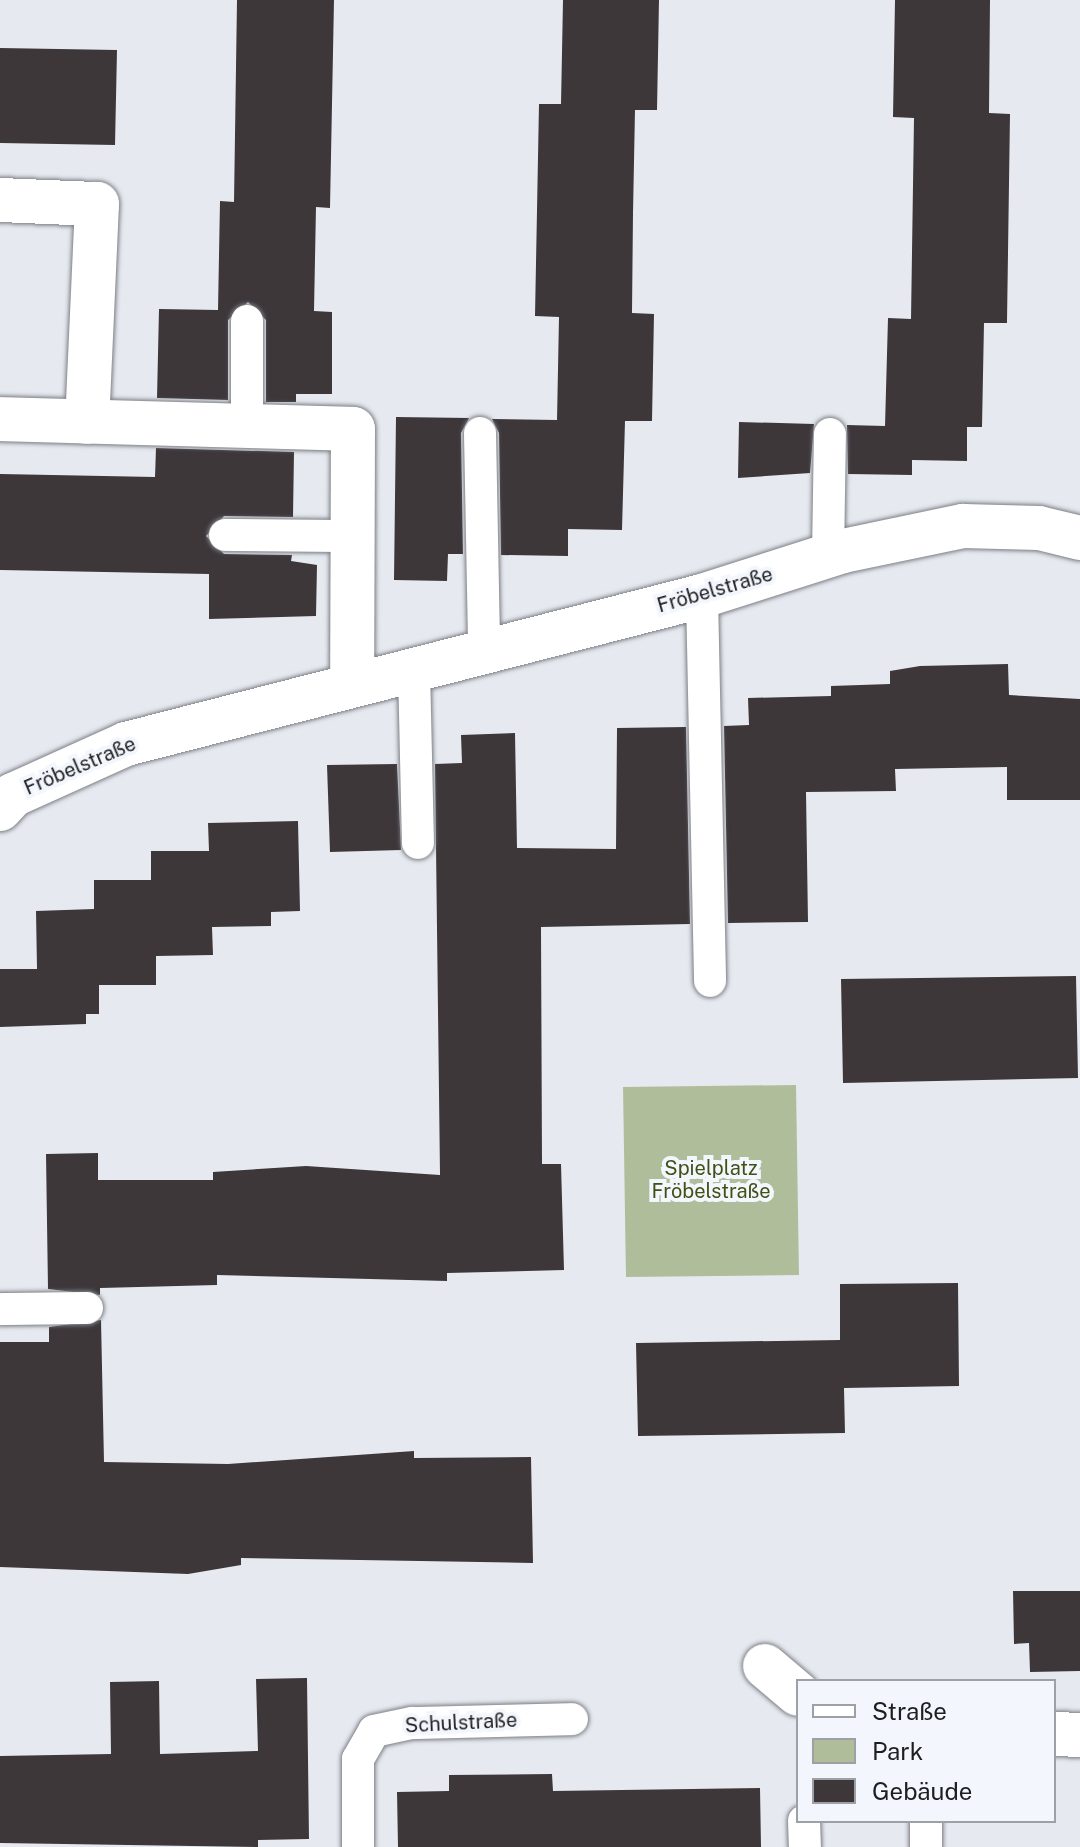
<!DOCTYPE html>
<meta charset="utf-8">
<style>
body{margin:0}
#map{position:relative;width:1080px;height:1847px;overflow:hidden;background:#e6eaf0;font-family:"Public Sans",sans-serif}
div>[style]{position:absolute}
.green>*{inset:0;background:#b0bd9a}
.building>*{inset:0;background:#3d373a}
.roads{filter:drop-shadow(0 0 2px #7c7f84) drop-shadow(0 0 2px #7c7f84)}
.service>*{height:32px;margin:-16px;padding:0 16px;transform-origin:16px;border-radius:16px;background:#fff}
.minor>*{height:44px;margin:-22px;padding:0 22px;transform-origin:22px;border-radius:22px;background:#fff}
span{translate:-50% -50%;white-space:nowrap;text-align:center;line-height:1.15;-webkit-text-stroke:8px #f3f7fd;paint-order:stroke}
.street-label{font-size:20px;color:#1d1e20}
.park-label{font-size:20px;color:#405115}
.legend{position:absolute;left:796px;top:1679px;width:260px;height:144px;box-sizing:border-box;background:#f3f7fd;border:2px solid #9da0a5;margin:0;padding:10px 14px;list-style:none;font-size:24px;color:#1d1e20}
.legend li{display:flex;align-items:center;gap:16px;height:40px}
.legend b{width:40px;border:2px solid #9da0a5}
</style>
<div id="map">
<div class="green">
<i style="clip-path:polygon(796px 1085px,799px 1275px,626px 1277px,623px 1087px)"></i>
</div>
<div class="building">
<i style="clip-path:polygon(237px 0,334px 0,330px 208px,316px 207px,314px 311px,332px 312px,332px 394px,296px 394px,296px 402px,266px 402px,266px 320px,248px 302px,228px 320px,228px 400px,157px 398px,159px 309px,218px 310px,220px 201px,234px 202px)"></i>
<i style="clip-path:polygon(563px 0,659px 0,657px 110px,635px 110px,633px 213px,632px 313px,654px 314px,652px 421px,625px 421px,622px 530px,568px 529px,568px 556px,501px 555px,499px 433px,492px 419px,557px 420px,559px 317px,535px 316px,539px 104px,561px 104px)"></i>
<i style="clip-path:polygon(895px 0,990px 0,989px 113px,1010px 114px,1007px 323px,984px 323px,982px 427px,967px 427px,967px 461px,912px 460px,912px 475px,848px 474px,847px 425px,885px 426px,888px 318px,911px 319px,914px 118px,893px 117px)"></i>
<i style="clip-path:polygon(0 48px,117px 50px,115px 145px,0 143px)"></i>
<i style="clip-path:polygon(396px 417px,469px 418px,461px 433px,463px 554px,448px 554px,447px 581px,394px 580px)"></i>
<i style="clip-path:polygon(739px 422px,814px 424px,810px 473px,738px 478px)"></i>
<i style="clip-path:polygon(156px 448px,294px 452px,293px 517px,224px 516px,206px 536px,224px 554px,292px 555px,291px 561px,317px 565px,316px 616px,209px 619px,209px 574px,0 570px,0 474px,155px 477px)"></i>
<i style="clip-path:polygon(1008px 664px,1009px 695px,1080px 699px,1080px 800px,1007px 800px,1007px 767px,895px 769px,896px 791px,806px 792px,808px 922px,728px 923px,724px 726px,749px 725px,748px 698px,831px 696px,831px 686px,890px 684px,890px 671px,920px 666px)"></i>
<i style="clip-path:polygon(686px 727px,690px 924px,541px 927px,542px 1164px,561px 1164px,564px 1270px,447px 1273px,447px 1281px,217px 1275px,217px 1285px,100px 1288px,100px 1295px,48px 1289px,46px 1154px,98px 1153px,98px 1180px,213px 1180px,213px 1172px,306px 1166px,440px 1175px,435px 764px,462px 763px,461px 735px,515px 733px,517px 848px,616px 849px,617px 728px)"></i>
<i style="clip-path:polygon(397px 764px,401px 850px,330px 852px,327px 765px)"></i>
<i style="clip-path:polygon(298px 821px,300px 911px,271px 912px,271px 926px,212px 927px,213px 955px,156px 956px,156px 985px,99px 985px,99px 1014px,86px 1014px,86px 1024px,0 1027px,0 969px,37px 969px,36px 911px,94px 909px,94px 880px,151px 880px,151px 851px,209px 851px,208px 823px)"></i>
<i style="clip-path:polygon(1076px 976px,1078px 1078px,843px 1083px,841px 979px)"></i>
<i style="clip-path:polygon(958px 1283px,959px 1386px,844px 1388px,845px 1433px,638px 1436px,636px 1343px,840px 1340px,840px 1284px)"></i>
<i style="clip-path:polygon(101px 1320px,104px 1462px,228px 1464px,414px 1451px,414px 1458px,531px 1457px,533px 1563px,241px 1558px,241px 1565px,188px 1574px,0 1567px,0 1342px,49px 1342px,49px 1327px)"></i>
<i style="clip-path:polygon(1013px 1591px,1080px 1591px,1080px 1671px,1030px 1672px,1029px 1643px,1014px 1644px)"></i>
<i style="clip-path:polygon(307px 1678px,309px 1839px,258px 1840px,258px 1847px,0 1843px,0 1756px,111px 1754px,110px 1682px,159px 1681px,160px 1754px,258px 1751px,256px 1679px)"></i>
<i style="clip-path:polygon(552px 1774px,553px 1791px,760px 1788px,761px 1847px,398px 1847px,397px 1792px,449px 1791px,449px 1775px)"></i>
</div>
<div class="roads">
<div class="service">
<i style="left:247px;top:321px;width:105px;rotate:90deg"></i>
<i style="left:480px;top:433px;width:218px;rotate:88.9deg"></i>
<i style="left:225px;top:535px;width:127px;rotate:0.5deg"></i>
<i style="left:828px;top:556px;width:122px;rotate:-89.1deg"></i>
<i style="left:702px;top:596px;width:385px;rotate:88.8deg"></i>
<i style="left:414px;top:669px;width:174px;rotate:88.7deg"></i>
<i style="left:0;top:1309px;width:87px;rotate:-0.7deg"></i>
<i style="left:804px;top:1821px;width:26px;rotate:88deg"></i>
<i style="left:926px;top:1821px;width:26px;rotate:90deg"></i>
<i style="left:358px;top:1847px;width:88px;rotate:-90deg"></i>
<i style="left:358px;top:1759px;width:32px;rotate:-60deg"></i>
<i style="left:374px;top:1731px;width:40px;rotate:-12deg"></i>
<i style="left:413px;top:1723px;width:159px;rotate:-1.4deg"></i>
</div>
<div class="minor">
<i style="left:0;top:200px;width:97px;rotate:2.4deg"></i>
<i style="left:97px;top:204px;width:218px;rotate:92.6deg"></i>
<i style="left:0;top:419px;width:353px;rotate:1.6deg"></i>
<i style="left:353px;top:429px;width:256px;rotate:90.2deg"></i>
<i style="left:0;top:809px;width:19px;rotate:-47deg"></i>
<i style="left:13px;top:795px;width:124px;rotate:-24.3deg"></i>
<i style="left:126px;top:744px;width:595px;rotate:-14.41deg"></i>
<i style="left:702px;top:596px;width:148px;rotate:-17.7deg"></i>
<i style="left:843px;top:551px;width:123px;rotate:-11.8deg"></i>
<i style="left:963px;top:526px;width:76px;rotate:1.5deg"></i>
<i style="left:1039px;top:528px;width:42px;rotate:13.7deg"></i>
<i style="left:765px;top:1666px;width:43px;rotate:40.3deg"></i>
<i style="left:1054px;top:1734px;width:26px;rotate:2deg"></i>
</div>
</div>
<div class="street-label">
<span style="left:715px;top:590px;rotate:-16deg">Fröbelstraße</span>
<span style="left:80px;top:766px;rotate:-23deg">Fröbelstraße</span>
<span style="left:461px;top:1723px;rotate:-3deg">Schulstraße</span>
</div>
<div class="park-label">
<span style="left:711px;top:1180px">Spielplatz<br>Fröbelstraße</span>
</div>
<ul class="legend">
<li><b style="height:10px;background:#fff"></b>Straße</li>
<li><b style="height:22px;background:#b0bd9a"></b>Park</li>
<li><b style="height:22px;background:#3d373a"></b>Gebäude</li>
</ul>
</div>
